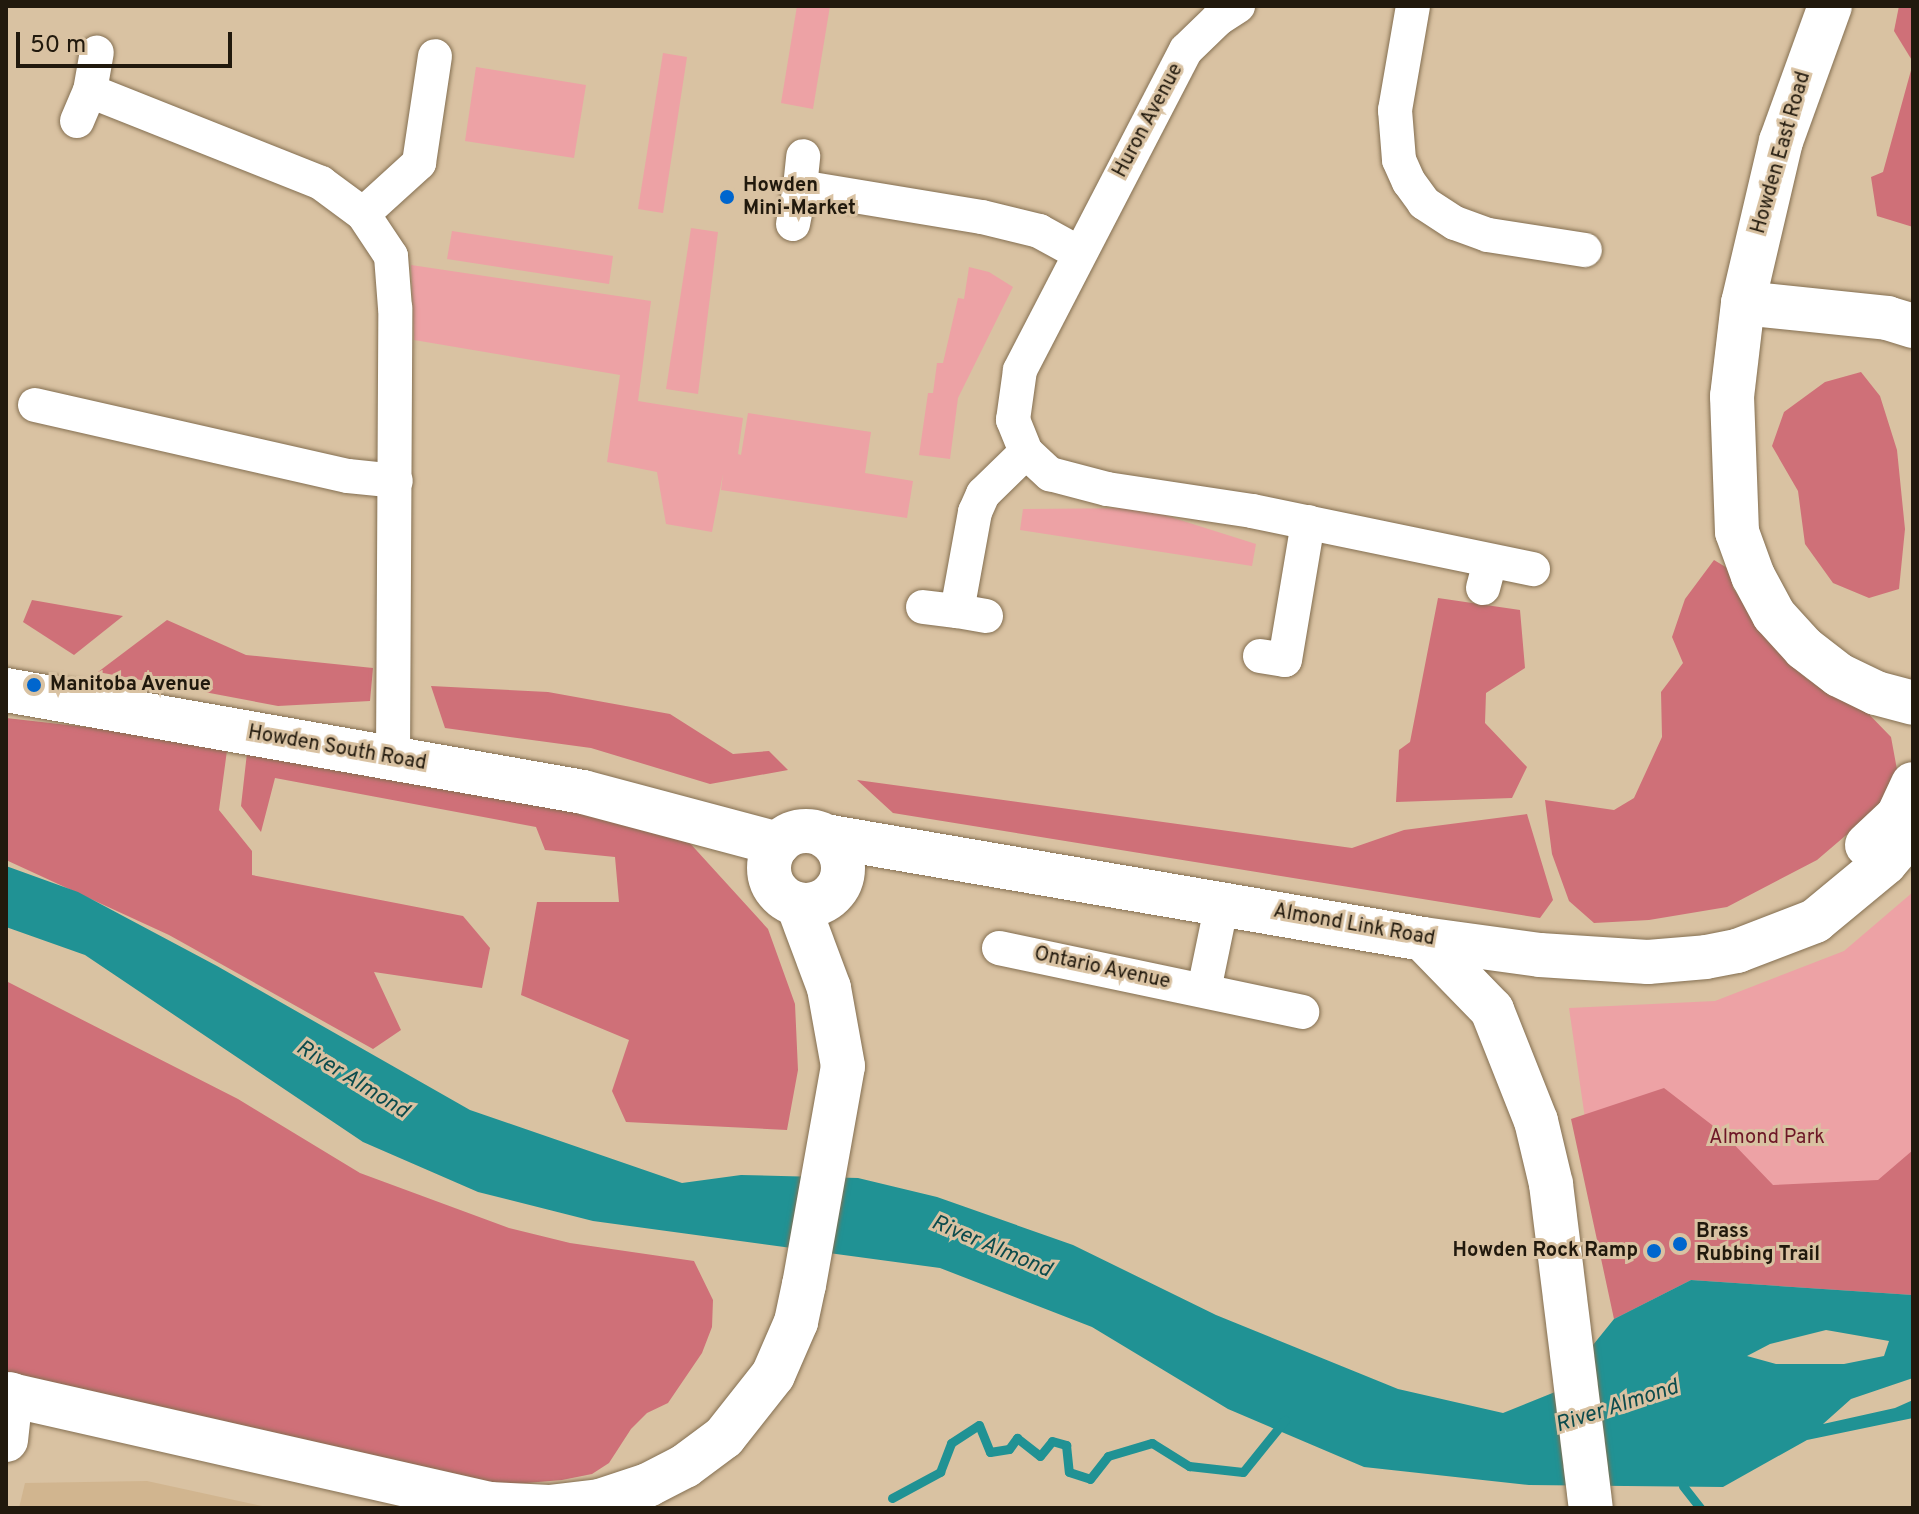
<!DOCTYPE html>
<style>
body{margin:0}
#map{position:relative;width:1919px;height:1514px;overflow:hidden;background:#d9c2a2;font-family:Overpass,sans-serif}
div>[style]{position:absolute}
.built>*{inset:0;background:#d1b58f}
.green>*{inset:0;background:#eda2a5}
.forest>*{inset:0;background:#cf7078}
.water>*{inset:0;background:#209294}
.stream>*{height:9px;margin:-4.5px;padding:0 4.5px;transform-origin:4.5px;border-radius:4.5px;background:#209294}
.roads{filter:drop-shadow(0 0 2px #846f51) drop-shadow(0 0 2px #846f51)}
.street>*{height:34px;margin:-17px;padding:0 17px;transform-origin:17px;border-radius:17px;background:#fff}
.secondary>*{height:44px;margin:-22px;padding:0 22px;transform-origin:22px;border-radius:22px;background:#fff}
.secondary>.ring{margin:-22px;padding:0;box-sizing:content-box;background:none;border:44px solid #fff;border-radius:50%}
.primary>*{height:44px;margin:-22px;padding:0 22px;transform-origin:22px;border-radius:22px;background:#fff}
.dots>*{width:22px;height:22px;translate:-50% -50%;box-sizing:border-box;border:4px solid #d9c2a2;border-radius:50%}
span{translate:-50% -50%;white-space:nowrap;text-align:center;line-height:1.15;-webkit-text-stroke:6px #d9c2a2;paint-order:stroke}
.street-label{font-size:20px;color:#21190d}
.poi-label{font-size:20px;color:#21190d;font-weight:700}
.left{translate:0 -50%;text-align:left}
.right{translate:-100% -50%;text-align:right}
.park-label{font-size:20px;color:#6e1727}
.water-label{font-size:22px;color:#0c4b4c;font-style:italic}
.frame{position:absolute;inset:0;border:8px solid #21190d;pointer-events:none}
.scale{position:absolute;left:16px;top:32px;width:216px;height:36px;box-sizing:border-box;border:4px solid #21190d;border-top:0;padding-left:10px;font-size:24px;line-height:28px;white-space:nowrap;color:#21190d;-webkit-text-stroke:6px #d9c2a2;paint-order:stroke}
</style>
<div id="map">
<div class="built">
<i style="clip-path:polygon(147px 1481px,271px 1508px,19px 1508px,25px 1483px)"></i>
</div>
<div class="green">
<i style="clip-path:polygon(797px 6px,830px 6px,813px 109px,781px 103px)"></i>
<i style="clip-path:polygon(663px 53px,687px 57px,663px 213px,638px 209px)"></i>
<i style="clip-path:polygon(476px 67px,586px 85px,574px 158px,465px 141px)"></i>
<i style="clip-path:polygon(691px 228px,718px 232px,698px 394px,666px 389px)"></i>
<i style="clip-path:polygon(452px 231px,613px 256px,609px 284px,447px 259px)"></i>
<i style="clip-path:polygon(411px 265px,651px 301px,638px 401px,743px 418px,738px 454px,741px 455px,748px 413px,871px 432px,865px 473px,913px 481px,907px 518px,721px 490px,723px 474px,712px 532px,666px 524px,657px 472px,607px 462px,620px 375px,414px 340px)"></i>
<i style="clip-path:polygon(969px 267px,989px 272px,1013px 287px,958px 398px,950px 459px,919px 455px,928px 393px,933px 393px,937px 363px,943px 363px,958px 298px,964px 299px)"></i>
<i style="clip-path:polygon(1142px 508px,1256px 544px,1252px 566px,1020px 530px,1023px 509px)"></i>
<i style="clip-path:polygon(1913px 892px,1913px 1295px,1691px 1280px,1614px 1319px,1569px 1008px,1715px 1001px,1844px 951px)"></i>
</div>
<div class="forest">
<i style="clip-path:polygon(1899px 6px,1913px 6px,1913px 62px,1894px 31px)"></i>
<i style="clip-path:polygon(1913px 63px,1913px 227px,1877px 216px,1871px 177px,1883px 172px)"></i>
<i style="clip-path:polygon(1861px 372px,1880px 396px,1897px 450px,1905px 529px,1899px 589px,1869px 598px,1833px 583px,1805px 544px,1798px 491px,1772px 446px,1784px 412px,1825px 382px)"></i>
<i style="clip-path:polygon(1714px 560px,1729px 569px,1733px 588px,1765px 633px,1807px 679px,1858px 703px,1891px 737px,1898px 775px,1886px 801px,1817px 860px,1727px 907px,1649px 920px,1594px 923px,1569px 901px,1552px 854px,1545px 800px,1614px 810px,1634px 798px,1662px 737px,1661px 692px,1683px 663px,1672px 637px,1685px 599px)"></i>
<i style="clip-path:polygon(1438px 598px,1520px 610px,1525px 668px,1486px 693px,1485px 723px,1527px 767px,1512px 798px,1396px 802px,1399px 750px,1410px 742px)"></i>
<i style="clip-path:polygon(32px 600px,123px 616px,74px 655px,23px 622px)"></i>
<i style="clip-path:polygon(167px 620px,246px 655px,373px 668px,370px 701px,278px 706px,98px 672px)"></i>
<i style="clip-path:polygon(431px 686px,548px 692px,670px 714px,733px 754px,769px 751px,788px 770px,710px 784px,591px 748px,445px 728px)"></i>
<i style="clip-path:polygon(6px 718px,228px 743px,219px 810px,252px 851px,252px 875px,463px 916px,490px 948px,482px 988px,374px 972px,401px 1030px,373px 1049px,169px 935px,6px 860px)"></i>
<i style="clip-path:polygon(248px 744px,609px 809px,687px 840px,768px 929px,795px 1004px,798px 1070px,787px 1130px,626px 1122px,612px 1091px,629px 1040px,521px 995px,537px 902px,619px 902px,615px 857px,545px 850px,536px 827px,275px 778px,261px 832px,241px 806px)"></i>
<i style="clip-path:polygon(857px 780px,1352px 848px,1404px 830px,1527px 814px,1553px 900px,1540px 918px,893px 813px)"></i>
<i style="clip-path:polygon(6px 981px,238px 1099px,360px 1173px,509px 1228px,570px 1243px,694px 1261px,713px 1300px,712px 1327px,702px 1353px,668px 1403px,647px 1413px,631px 1429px,609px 1463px,592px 1474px,562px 1480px,502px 1485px,6px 1375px)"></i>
<i style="clip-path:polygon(1664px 1088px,1725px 1135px,1773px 1185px,1878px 1180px,1913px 1150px,1913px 1295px,1691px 1280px,1614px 1319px,1571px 1119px)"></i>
</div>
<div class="water">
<i style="clip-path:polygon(evenodd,6px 866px,78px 892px,217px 966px,470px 1110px,682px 1183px,741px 1175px,858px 1178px,937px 1197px,1073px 1245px,1216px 1315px,1398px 1389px,1503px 1413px,1555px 1392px,1614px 1319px,1691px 1280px,1913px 1295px,1913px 1378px,1851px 1399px,1823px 1424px,1895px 1408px,1913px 1400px,1913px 1418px,1807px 1440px,1723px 1487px,1529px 1485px,1364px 1467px,1228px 1409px,1092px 1327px,940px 1268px,593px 1221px,478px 1192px,363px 1142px,85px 955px,6px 927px,6px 866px,1826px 1330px,1889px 1341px,1884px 1356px,1844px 1364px,1776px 1364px,1747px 1356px,1770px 1344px,1826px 1330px)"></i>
</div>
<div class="stream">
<i style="left:1683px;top:1486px;width:28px;rotate:52deg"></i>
<i style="left:892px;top:1498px;width:55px;rotate:-28.4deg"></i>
<i style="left:940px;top:1472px;width:31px;rotate:-69deg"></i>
<i style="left:951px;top:1443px;width:33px;rotate:-33deg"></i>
<i style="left:979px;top:1425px;width:29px;rotate:68deg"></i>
<i style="left:990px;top:1452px;width:19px;rotate:-9deg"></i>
<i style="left:1009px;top:1449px;width:14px;rotate:-54deg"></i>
<i style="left:1017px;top:1438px;width:29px;rotate:38deg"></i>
<i style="left:1040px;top:1456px;width:19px;rotate:-51deg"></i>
<i style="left:1052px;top:1441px;width:15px;rotate:16deg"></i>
<i style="left:1066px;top:1445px;width:27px;rotate:84deg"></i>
<i style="left:1069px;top:1472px;width:22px;rotate:18deg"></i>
<i style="left:1090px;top:1479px;width:29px;rotate:-52deg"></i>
<i style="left:1108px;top:1456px;width:46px;rotate:-16.5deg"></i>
<i style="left:1152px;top:1443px;width:44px;rotate:31.9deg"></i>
<i style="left:1189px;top:1466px;width:54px;rotate:6.3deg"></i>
<i style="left:1243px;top:1472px;width:67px;rotate:-51.1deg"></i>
</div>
<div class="roads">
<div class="street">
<i style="left:1413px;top:6px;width:106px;rotate:99.8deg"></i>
<i style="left:1395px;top:110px;width:50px;rotate:85.4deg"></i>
<i style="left:1399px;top:160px;width:24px;rotate:66deg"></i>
<i style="left:1409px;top:182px;width:26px;rotate:54deg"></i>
<i style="left:1424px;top:203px;width:37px;rotate:33deg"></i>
<i style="left:1455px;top:223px;width:35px;rotate:20deg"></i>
<i style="left:1488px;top:235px;width:98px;rotate:8.8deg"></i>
<i style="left:90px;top:91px;width:39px;rotate:-80deg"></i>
<i style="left:77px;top:121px;width:33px;rotate:-67deg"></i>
<i style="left:90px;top:91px;width:249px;rotate:21.7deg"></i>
<i style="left:321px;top:183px;width:52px;rotate:36.4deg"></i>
<i style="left:800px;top:187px;width:31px;rotate:-84deg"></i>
<i style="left:793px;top:224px;width:38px;rotate:-79deg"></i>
<i style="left:800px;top:187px;width:184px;rotate:9.4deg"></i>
<i style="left:982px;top:217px;width:59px;rotate:13.8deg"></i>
<i style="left:1039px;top:231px;width:46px;rotate:28.8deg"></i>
<i style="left:35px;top:405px;width:321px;rotate:12.8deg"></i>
<i style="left:348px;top:476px;width:48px;rotate:5.9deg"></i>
<i style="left:1026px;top:452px;width:33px;rotate:43deg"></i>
<i style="left:1050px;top:474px;width:59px;rotate:14.7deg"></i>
<i style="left:1107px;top:489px;width:147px;rotate:8.6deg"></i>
<i style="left:1252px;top:511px;width:287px;rotate:11.7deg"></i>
<i style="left:1483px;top:588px;width:28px;rotate:-75deg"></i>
<i style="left:923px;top:607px;width:34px;rotate:7deg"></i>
<i style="left:986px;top:616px;width:29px;rotate:-170deg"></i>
<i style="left:957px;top:611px;width:101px;rotate:-79.7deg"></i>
<i style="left:975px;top:512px;width:20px;rotate:-66deg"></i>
<i style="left:983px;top:494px;width:60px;rotate:-44.3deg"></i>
<i style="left:1026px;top:452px;width:35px;rotate:-112deg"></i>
<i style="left:1013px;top:420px;width:50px;rotate:-82deg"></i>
<i style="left:1020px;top:370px;width:360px;rotate:-62.6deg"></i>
<i style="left:1186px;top:50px;width:45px;rotate:-44.1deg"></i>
<i style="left:1218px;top:19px;width:24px;rotate:-33deg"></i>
<i style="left:1260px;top:656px;width:25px;rotate:9deg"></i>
<i style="left:1285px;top:660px;width:140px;rotate:-80.5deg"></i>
<i style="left:393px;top:758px;width:450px;rotate:-89.7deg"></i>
<i style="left:395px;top:308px;width:52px;rotate:-94.4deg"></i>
<i style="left:391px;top:256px;width:50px;rotate:-123.7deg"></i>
<i style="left:363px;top:214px;width:76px;rotate:-42.3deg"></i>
<i style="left:419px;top:163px;width:108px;rotate:-81.5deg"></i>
<i style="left:999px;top:948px;width:310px;rotate:11.9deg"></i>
<i style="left:1204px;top:990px;width:89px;rotate:-78.3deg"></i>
</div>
<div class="secondary">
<i style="left:1830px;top:6px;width:144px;rotate:109.9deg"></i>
<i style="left:1781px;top:141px;width:166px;rotate:103.2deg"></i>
<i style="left:1743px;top:303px;width:94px;rotate:96.7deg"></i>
<i style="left:1732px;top:396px;width:136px;rotate:87.9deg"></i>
<i style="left:1737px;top:532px;width:47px;rotate:70deg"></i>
<i style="left:1753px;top:576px;width:44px;rotate:61.7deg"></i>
<i style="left:1774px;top:615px;width:45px;rotate:47.7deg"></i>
<i style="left:1804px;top:648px;width:44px;rotate:37.6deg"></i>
<i style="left:1839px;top:675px;width:41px;rotate:25.9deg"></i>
<i style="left:1876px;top:693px;width:38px;rotate:15deg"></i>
<i style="left:6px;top:690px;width:586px;rotate:10.02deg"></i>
<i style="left:583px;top:792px;width:202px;rotate:14.9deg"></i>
<i class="ring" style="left:769px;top:831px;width:30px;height:30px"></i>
<i style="left:825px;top:836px;width:607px;rotate:9.77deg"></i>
<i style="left:1423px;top:939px;width:118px;rotate:7.8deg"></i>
<i style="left:1540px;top:955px;width:108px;rotate:3.7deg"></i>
<i style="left:1648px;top:962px;width:58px;rotate:-4.9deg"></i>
<i style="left:1706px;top:957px;width:32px;rotate:-11deg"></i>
<i style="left:1737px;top:951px;width:84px;rotate:-21deg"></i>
<i style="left:1815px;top:921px;width:91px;rotate:-39.6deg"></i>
<i style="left:1885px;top:863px;width:43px;rotate:-49.7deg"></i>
<i style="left:1867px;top:845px;width:42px;rotate:-43.1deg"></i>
<i style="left:1898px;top:816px;width:35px;rotate:-65deg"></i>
<i style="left:1423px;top:939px;width:99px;rotate:45.8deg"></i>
<i style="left:1492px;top:1010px;width:119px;rotate:68.4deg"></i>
<i style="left:1536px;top:1121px;width:65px;rotate:76.6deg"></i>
<i style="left:1551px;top:1184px;width:326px;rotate:83deg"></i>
<i style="left:6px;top:1394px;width:496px;rotate:12.8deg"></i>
<i style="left:490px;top:1504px;width:59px;rotate:2.9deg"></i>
<i style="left:549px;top:1507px;width:51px;rotate:-6.7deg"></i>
<i style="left:600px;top:1501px;width:51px;rotate:-18.4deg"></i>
<i style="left:648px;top:1485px;width:42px;rotate:-27.2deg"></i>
<i style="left:685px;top:1466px;width:49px;rotate:-36.6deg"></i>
<i style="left:724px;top:1437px;width:79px;rotate:-51.7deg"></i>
<i style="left:773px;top:1375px;width:58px;rotate:-66.5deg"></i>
<i style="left:796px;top:1322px;width:38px;rotate:-78deg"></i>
<i style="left:804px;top:1285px;width:222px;rotate:-79.9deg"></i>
<i style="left:843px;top:1066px;width:79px;rotate:-100.2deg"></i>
<i style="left:829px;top:988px;width:89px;rotate:-110.5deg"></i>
<i style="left:6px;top:1440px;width:46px;rotate:-83.8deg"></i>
</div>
<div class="primary">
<i style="left:1743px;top:303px;width:145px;rotate:5.9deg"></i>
<i style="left:1887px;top:318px;width:27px;rotate:17deg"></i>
</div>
</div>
<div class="dots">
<i style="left:727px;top:197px;background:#0066ce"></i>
<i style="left:34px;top:685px;background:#0066ce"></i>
<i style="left:1680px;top:1244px;background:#0066ce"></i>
<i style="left:1654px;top:1251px;background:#0066ce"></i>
</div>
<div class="street-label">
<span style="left:1149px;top:121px;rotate:-62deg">Huron Avenue</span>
<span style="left:1782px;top:153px;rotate:-74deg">Howden East Road</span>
<span style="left:337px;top:749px;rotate:10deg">Howden South Road</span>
<span style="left:1354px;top:926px;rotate:10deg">Almond Link Road</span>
<span style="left:1102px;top:969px;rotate:12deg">Ontario Avenue</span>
</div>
<div class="poi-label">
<span class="left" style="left:743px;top:198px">Howden<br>Mini-Market</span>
<span class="left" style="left:50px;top:685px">Manitoba Avenue</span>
<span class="left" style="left:1696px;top:1244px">Brass<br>Rubbing Trail</span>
<span class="right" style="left:1638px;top:1251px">Howden Rock Ramp</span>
</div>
<div class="park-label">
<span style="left:1767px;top:1138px">Almond Park</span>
</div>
<div class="water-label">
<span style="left:352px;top:1080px;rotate:32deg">River Almond</span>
<span style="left:991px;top:1247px;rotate:23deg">River Almond</span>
<span style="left:1617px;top:1407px;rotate:-18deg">River Almond</span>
</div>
<div class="frame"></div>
<div class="scale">50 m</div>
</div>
